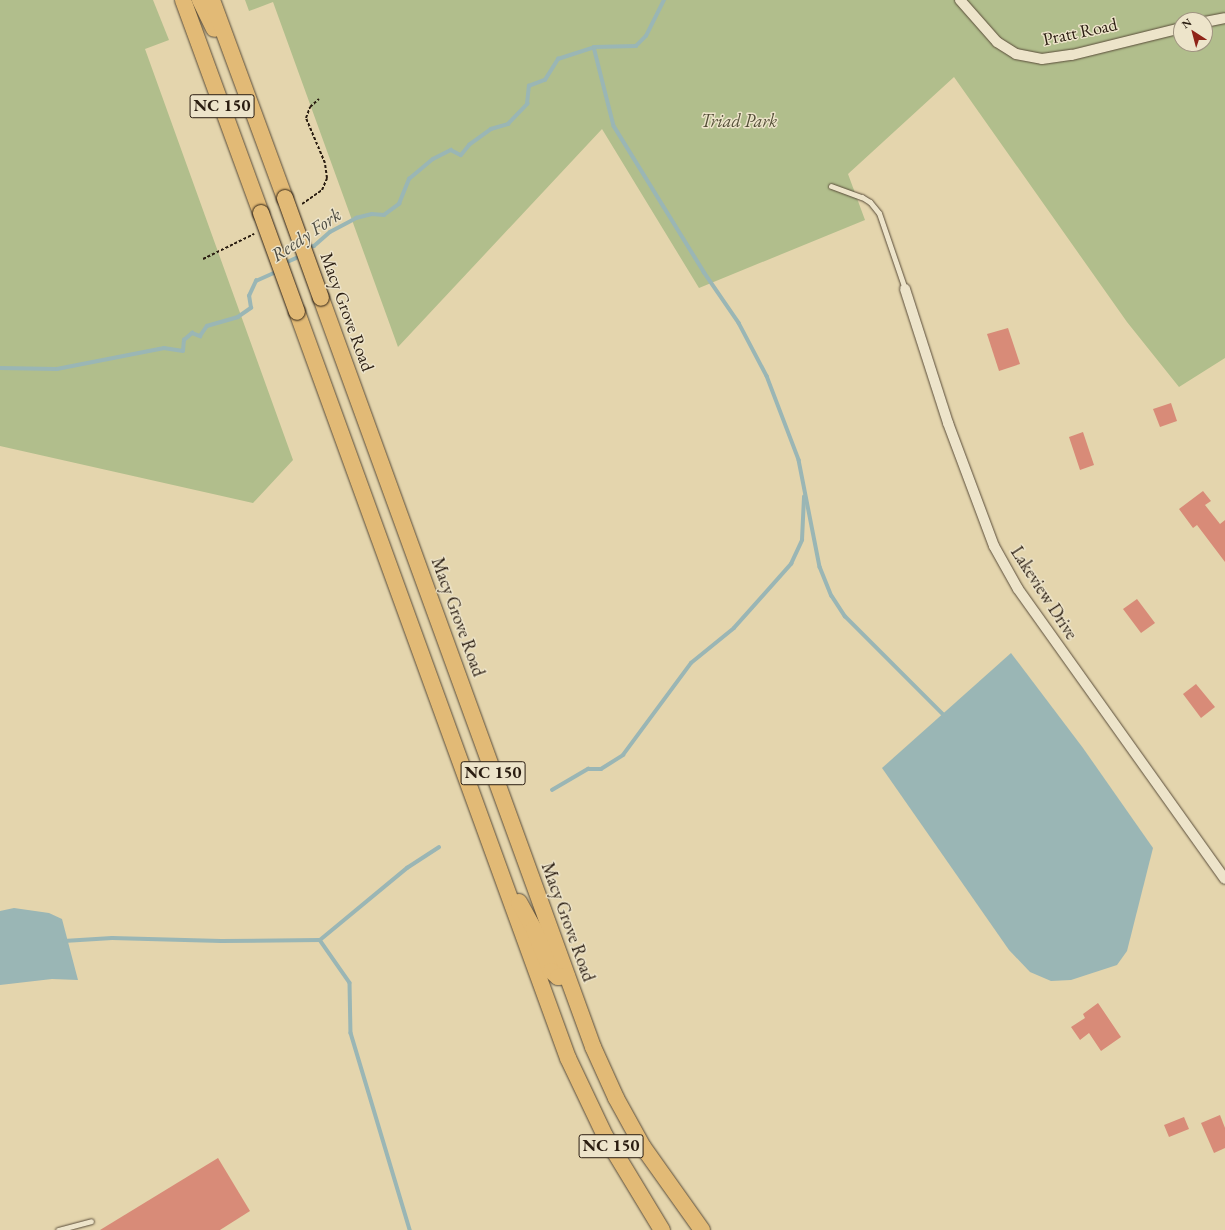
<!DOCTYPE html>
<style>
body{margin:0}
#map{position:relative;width:1225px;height:1230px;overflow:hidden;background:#e4d5ad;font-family:"EB Garamond",serif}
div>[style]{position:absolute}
.green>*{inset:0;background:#b1be8c}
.water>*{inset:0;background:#9ab6b5}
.stream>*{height:3.5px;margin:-1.75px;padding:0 1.75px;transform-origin:1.75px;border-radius:1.75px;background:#9ab6b5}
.building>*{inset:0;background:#d88b78}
.path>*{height:2px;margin-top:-1px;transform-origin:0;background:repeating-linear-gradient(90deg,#2a1d11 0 3px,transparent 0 5px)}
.roads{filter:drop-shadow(0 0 1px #584b38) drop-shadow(0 0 1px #584b38)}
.lane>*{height:5px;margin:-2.5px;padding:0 2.5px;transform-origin:2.5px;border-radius:2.5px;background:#ede4ca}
.street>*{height:10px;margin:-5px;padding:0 5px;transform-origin:5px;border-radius:5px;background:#ede4ca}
.primary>*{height:16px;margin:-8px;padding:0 8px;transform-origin:8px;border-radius:8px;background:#e2ba76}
.bridges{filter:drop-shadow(0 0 1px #2a1d11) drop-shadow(0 0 1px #2a1d11)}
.primary-bridge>*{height:16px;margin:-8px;padding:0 8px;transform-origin:8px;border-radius:8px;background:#e2ba76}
span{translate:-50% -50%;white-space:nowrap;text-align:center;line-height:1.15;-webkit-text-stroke:3px #ede4ca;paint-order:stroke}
.shield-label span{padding:1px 3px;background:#ede4ca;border:1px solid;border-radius:3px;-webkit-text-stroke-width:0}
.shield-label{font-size:17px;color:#2a1d11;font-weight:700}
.street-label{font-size:18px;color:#2a1d11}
.park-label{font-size:18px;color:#524d36;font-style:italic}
.water-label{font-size:19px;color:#4c4b42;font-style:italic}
.north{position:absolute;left:1173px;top:12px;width:40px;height:40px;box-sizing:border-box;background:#ede4ca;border:1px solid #9f9480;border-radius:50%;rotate:324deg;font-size:11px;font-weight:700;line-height:16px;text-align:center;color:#2a1d11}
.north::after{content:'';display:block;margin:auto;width:14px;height:18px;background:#8f2418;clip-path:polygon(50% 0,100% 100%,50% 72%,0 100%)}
</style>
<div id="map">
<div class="green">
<i style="clip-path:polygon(0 0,153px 0,169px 40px,145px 49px,293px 460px,253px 503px,0 446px)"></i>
<i style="clip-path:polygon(evenodd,245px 0,1225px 0,1225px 358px,1179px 387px,1127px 322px,954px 77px,848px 174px,865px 220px,699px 288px,602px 129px,398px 347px,273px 2px,249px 11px,245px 0,1181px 20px,1205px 20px,1205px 44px,1181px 44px,1181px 20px)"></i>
</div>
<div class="water">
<i style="clip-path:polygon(1011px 653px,1083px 748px,1153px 848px,1127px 951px,1117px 965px,1071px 980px,1051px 981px,1030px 972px,1009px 950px,882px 768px)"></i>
<i style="clip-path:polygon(14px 908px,49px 913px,62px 919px,78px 980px,52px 979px,0 985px,0 911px)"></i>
</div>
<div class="stream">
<i style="left:594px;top:47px;width:81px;rotate:75.8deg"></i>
<i style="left:614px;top:126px;width:172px;rotate:58.3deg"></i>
<i style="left:704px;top:272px;width:62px;rotate:55.5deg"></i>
<i style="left:739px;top:323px;width:60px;rotate:62.2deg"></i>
<i style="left:767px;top:376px;width:90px;rotate:69.1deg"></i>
<i style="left:799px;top:460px;width:109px;rotate:78.9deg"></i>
<i style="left:820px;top:567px;width:31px;rotate:68deg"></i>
<i style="left:832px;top:596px;width:24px;rotate:57deg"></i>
<i style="left:845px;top:616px;width:143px;rotate:45deg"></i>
<i style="left:307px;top:248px;width:7px;rotate:-16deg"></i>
<i style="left:314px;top:246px;width:21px;rotate:-41deg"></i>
<i style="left:330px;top:232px;width:30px;rotate:-28deg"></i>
<i style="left:356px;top:218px;width:16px;rotate:-14deg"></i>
<i style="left:372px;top:214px;width:12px;rotate:5deg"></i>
<i style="left:384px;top:215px;width:19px;rotate:-36deg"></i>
<i style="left:399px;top:204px;width:27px;rotate:-68deg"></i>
<i style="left:409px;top:179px;width:31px;rotate:-40deg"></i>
<i style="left:433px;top:159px;width:20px;rotate:-27deg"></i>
<i style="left:451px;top:150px;width:11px;rotate:27deg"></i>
<i style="left:461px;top:155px;width:13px;rotate:-51deg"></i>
<i style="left:469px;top:145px;width:27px;rotate:-36deg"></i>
<i style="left:491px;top:129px;width:18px;rotate:-16deg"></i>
<i style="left:508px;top:124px;width:28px;rotate:-46deg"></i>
<i style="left:527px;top:104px;width:18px;rotate:-84deg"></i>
<i style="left:529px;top:86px;width:17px;rotate:-21deg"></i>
<i style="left:545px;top:80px;width:25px;rotate:-58deg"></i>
<i style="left:558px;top:59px;width:38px;rotate:-18deg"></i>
<i style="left:594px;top:47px;width:42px;rotate:-1.4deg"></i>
<i style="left:636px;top:46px;width:14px;rotate:-45deg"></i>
<i style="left:646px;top:36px;width:40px;rotate:-63.4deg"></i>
<i style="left:285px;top:263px;width:17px;rotate:-24deg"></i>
<i style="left:0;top:368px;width:57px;rotate:1deg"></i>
<i style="left:57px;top:369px;width:109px;rotate:-11.1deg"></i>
<i style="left:164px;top:348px;width:19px;rotate:9deg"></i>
<i style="left:183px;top:351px;width:11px;rotate:-85deg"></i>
<i style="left:184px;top:340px;width:11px;rotate:-41deg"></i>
<i style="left:192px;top:333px;width:9px;rotate:21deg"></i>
<i style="left:200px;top:336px;width:12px;rotate:-55deg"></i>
<i style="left:207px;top:326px;width:32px;rotate:-16deg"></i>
<i style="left:238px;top:317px;width:16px;rotate:-35deg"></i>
<i style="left:251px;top:308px;width:12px;rotate:-99deg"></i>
<i style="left:249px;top:296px;width:17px;rotate:-65deg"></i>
<i style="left:256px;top:281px;width:24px;rotate:-24deg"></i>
<i style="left:552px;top:790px;width:42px;rotate:-30.3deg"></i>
<i style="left:588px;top:769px;width:13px"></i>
<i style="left:601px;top:769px;width:26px;rotate:-32deg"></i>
<i style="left:623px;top:755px;width:114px;rotate:-53.5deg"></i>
<i style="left:691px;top:663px;width:55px;rotate:-39.1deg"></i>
<i style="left:734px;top:628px;width:86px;rotate:-48.3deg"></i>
<i style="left:791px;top:564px;width:26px;rotate:-65deg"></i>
<i style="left:802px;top:540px;width:43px;rotate:-87.3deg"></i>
<i style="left:320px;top:940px;width:52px;rotate:55.1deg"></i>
<i style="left:350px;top:983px;width:50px;rotate:88.9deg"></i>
<i style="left:351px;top:1033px;width:206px;rotate:73.3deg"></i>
<i style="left:64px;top:941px;width:48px;rotate:-3.6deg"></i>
<i style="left:112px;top:938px;width:109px;rotate:1.6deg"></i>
<i style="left:221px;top:941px;width:99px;rotate:-0.6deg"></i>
<i style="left:320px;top:940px;width:113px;rotate:-39.6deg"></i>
<i style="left:407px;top:868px;width:38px;rotate:-33deg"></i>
</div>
<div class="building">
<i style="clip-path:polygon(1008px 328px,1020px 364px,999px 371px,987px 334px)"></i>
<i style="clip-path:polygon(1171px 403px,1177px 421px,1160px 427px,1153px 409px)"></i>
<i style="clip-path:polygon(1083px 432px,1094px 465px,1080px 470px,1069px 437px)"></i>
<i style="clip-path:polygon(1203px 491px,1211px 501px,1205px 505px,1220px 524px,1225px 520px,1225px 562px,1197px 525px,1193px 528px,1179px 509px)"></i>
<i style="clip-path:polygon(1137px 599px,1155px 623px,1141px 633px,1123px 609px)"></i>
<i style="clip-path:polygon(1196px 684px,1215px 707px,1201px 718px,1183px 694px)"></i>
<i style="clip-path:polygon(1098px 1003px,1121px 1037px,1101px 1051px,1089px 1033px,1080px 1040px,1071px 1027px,1085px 1018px,1083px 1014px)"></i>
<i style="clip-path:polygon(1220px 1115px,1225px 1128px,1225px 1148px,1214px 1153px,1201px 1123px)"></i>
<i style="clip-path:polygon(1184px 1117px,1189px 1129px,1169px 1137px,1164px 1125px)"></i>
<i style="clip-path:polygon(218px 1158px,250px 1211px,220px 1230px,100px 1230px)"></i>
</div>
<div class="path">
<i style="left:302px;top:204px;width:24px;rotate:-35deg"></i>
<i style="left:322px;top:190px;width:13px;rotate:-67deg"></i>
<i style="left:327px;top:178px;width:15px;rotate:-98deg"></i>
<i style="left:325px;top:163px;width:49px;rotate:-112.9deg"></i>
<i style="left:306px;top:118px;width:12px;rotate:-70deg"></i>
<i style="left:310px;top:107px;width:12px;rotate:-42deg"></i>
<i style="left:203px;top:259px;width:57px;rotate:-26.1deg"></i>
</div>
<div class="roads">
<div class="lane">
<i style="left:831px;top:186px;width:33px;rotate:20deg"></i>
<i style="left:862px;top:197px;width:9px;rotate:32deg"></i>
<i style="left:870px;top:202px;width:14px;rotate:51deg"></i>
<i style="left:879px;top:213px;width:80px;rotate:71.1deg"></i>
<i style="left:58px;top:1230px;width:34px;rotate:-15deg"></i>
</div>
<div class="street">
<i style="left:960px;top:0;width:56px;rotate:48.6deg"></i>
<i style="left:997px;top:42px;width:22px;rotate:32deg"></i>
<i style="left:1016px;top:54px;width:26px;rotate:11deg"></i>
<i style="left:1042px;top:59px;width:30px;rotate:-8deg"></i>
<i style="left:1072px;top:55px;width:112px;rotate:-13.9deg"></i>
<i style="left:1205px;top:22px;width:20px;rotate:-11deg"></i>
<i style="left:905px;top:289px;width:141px;rotate:72.2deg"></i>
<i style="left:948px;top:423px;width:131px;rotate:69.5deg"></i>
<i style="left:994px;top:546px;width:49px;rotate:60.8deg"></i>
<i style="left:1018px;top:589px;width:356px;rotate:54.5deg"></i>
</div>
<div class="primary">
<i style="left:183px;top:0;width:227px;rotate:69.9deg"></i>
<i style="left:200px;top:0;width:32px;rotate:64deg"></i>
<i style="left:212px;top:0;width:211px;rotate:69.8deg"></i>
<i style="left:321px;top:298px;width:797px;rotate:70.04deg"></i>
<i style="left:593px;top:1047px;width:56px;rotate:65.7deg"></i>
<i style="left:616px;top:1098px;width:56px;rotate:61.1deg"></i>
<i style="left:643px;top:1147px;width:102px;rotate:54.6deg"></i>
<i style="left:297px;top:312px;width:794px;rotate:70.04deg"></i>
<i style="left:568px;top:1058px;width:86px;rotate:64.6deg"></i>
<i style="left:605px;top:1136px;width:110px;rotate:58.8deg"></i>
<i style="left:519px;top:902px;width:31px;rotate:61deg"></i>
<i style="left:534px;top:929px;width:45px;rotate:68deg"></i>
<i style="left:551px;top:971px;width:9px;rotate:41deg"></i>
<i style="left:558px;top:977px;width:9px;rotate:-6deg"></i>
</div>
</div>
<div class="bridges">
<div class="primary-bridge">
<i style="left:285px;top:198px;width:106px;rotate:70.2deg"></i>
<i style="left:261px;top:213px;width:105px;rotate:70deg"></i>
</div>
</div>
<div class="shield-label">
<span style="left:222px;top:106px">NC 150</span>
<span style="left:493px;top:773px">NC 150</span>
<span style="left:611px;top:1146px">NC 150</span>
</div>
<div class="street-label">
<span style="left:1080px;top:32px;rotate:-12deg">Pratt Road</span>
<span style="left:347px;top:312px;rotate:70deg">Macy Grove Road</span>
<span style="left:1044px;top:593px;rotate:57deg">Lakeview Drive</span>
<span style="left:458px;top:617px;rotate:70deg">Macy Grove Road</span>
<span style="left:568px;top:922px;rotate:70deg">Macy Grove Road</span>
</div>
<div class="park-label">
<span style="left:739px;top:121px">Triad Park</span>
</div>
<div class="water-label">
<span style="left:306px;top:235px;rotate:-34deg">Reedy Fork</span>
</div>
<div class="north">N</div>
</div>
